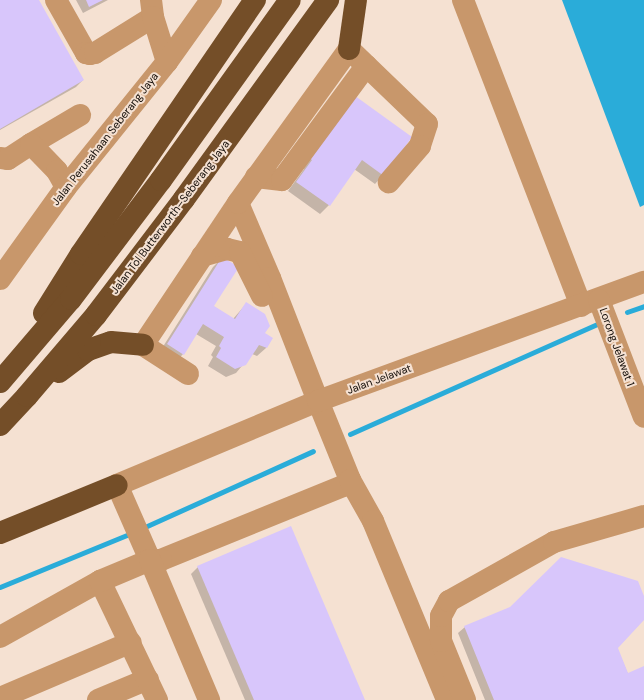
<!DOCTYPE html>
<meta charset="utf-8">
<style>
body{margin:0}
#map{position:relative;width:644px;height:700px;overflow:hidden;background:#f5e1d2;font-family:"DM Sans",sans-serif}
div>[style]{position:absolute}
.water>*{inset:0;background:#2aacd9}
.shadow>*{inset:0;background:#0003}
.stream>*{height:5px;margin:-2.5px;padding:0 2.5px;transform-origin:2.5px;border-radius:2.5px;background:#2aacd9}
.building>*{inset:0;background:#d8c6fb}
.minor>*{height:22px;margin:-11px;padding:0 11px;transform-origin:11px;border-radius:11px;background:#c8976b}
.highway>*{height:22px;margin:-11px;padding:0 11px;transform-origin:11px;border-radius:11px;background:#744e28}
span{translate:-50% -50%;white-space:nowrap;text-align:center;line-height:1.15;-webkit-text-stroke:4px #f5e1d2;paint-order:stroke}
.street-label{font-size:11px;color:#130d08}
</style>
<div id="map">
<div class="water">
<i style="clip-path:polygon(562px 0,644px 0,644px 205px,640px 207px)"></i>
</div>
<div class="shadow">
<i style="clip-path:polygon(0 0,38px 0,83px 80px,76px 87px,0 130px)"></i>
<i style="clip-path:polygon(76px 0,108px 0,83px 13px)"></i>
<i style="clip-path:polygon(342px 103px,383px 175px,375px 184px,354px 169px,329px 205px,320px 214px,288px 191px,304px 169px,298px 165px)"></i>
<i style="clip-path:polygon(222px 258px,213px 306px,233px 319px,246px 304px,264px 334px,271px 338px,266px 348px,257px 356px,252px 354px,236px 373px,226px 377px,208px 366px,213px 357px,211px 355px,216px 346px,196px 334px,183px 354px,175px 363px,159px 353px,213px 267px)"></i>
<i style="clip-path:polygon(198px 567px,364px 700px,245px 700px,191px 574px)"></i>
<i style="clip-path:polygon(644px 599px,644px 619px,617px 648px,628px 674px,644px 667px,644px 700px,485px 700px,458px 633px,465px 627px)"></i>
</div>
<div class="stream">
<i style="left:627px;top:312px;width:18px;rotate:-19deg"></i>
<i style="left:350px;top:434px;width:270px;rotate:-24deg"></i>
<i style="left:147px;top:526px;width:182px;rotate:-24.3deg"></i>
<i style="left:0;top:587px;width:137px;rotate:-22.3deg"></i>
</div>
<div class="building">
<i style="clip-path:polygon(0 0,39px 0,84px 80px,0 129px)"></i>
<i style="clip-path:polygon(86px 0,103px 0,89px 7px)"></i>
<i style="clip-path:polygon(351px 93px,412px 137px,384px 176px,362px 160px,330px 206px,296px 182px,312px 160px,306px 156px)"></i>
<i style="clip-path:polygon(222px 257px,239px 267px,214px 306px,235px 319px,246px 302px,265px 314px,270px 326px,265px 333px,273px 338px,267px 348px,259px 345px,246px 365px,235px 369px,216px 357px,221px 348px,219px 346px,224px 337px,203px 324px,184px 355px,167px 344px)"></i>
<i style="clip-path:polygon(291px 526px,365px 700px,254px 700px,197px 566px)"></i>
<i style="clip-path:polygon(561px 557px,638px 581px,644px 596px,644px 620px,618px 648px,628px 673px,644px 666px,644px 700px,494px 700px,464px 626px,510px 607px)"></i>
</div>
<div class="minor">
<i style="left:56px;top:0;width:61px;rotate:60.5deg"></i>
<i style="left:86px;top:53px;width:4px;rotate:14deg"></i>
<i style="left:90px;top:54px;width:5px;rotate:-11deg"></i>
<i style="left:95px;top:53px;width:68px;rotate:-31.8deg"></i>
<i style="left:151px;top:0;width:17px;rotate:83deg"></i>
<i style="left:153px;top:17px;width:47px;rotate:72.7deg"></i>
<i style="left:463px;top:0;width:328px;rotate:68.9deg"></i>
<i style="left:31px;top:144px;width:57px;rotate:-30.6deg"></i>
<i style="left:0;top:158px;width:8px;rotate:7deg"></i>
<i style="left:8px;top:159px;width:27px;rotate:-33deg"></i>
<i style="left:31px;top:144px;width:37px;rotate:46deg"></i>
<i style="left:57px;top:171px;width:18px;rotate:61deg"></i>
<i style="left:256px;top:177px;width:26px;rotate:7deg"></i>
<i style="left:282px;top:180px;width:142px;rotate:-53.6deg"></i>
<i style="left:238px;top:203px;width:82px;rotate:66.9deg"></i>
<i style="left:270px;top:278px;width:132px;rotate:68.7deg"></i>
<i style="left:318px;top:401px;width:85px;rotate:67.9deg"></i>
<i style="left:350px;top:480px;width:9px;rotate:139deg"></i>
<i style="left:343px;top:486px;width:196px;rotate:157.9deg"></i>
<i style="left:161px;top:560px;width:11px;rotate:180deg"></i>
<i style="left:150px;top:560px;width:82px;rotate:-113.7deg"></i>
<i style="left:117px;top:485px;width:218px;rotate:-22.7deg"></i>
<i style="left:318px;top:401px;width:347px;rotate:-20.1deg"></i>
<i style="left:202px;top:256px;width:26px;rotate:-16deg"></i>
<i style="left:227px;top:249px;width:13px;rotate:13deg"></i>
<i style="left:240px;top:252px;width:49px;rotate:63.4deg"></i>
<i style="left:0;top:279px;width:113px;rotate:-54.3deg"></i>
<i style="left:66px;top:187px;width:161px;rotate:-51.1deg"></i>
<i style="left:167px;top:62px;width:76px;rotate:-54.6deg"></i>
<i style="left:599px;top:300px;width:125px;rotate:69deg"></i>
<i style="left:188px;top:374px;width:54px;rotate:-147.2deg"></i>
<i style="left:143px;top:345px;width:171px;rotate:-56.2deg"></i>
<i style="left:238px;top:203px;width:190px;rotate:-54.2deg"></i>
<i style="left:349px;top:49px;width:108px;rotate:43.9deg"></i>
<i style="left:427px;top:124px;width:23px;rotate:108deg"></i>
<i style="left:420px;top:146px;width:48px;rotate:130.7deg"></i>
<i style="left:350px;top:480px;width:47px;rotate:60.7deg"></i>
<i style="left:373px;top:521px;width:194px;rotate:67.5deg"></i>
<i style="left:0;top:637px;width:115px;rotate:-29.2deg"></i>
<i style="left:0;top:698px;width:142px;rotate:-23.1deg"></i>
<i style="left:98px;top:700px;width:54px;rotate:-22.8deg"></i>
<i style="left:157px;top:700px;width:132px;rotate:-115.6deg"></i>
<i style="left:100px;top:581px;width:54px;rotate:-22.8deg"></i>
<i style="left:150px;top:560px;width:152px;rotate:67.1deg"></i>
<i style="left:465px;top:700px;width:64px;rotate:-112.1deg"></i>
<i style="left:441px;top:641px;width:25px;rotate:-90deg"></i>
<i style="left:441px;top:616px;width:17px;rotate:-62deg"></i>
<i style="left:449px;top:601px;width:120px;rotate:-29.3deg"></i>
<i style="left:554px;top:542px;width:94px;rotate:-16.1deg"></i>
</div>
<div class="highway">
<i style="left:349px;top:49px;width:49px;rotate:-81.9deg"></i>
<i style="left:44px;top:313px;width:70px;rotate:-57.9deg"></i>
<i style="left:81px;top:254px;width:308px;rotate:-55.6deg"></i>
<i style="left:59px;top:372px;width:36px;rotate:-37deg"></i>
<i style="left:88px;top:350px;width:24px;rotate:-19deg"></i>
<i style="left:111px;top:342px;width:32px;rotate:5deg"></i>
<i style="left:0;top:382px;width:109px;rotate:-49.5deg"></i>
<i style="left:71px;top:299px;width:149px;rotate:-52.9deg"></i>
<i style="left:161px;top:180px;width:221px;rotate:-54.4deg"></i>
<i style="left:0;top:425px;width:40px;rotate:-47deg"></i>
<i style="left:27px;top:396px;width:106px;rotate:-49.6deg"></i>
<i style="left:96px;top:315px;width:146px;rotate:-52.8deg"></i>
<i style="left:184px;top:199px;width:246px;rotate:-54.1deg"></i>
<i style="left:0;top:533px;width:126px;rotate:-22.3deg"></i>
</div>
<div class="street-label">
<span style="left:105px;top:139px;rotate:-52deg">Jalan Perusahaan Seberang Jaya</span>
<span style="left:170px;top:217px;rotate:-53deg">Jalan Tol Butterworth–Seberang Jaya</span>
<span style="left:617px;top:347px;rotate:70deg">Lorong Jelawat 1</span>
<span style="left:379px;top:379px;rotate:-20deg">Jalan Jelawat</span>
</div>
</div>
